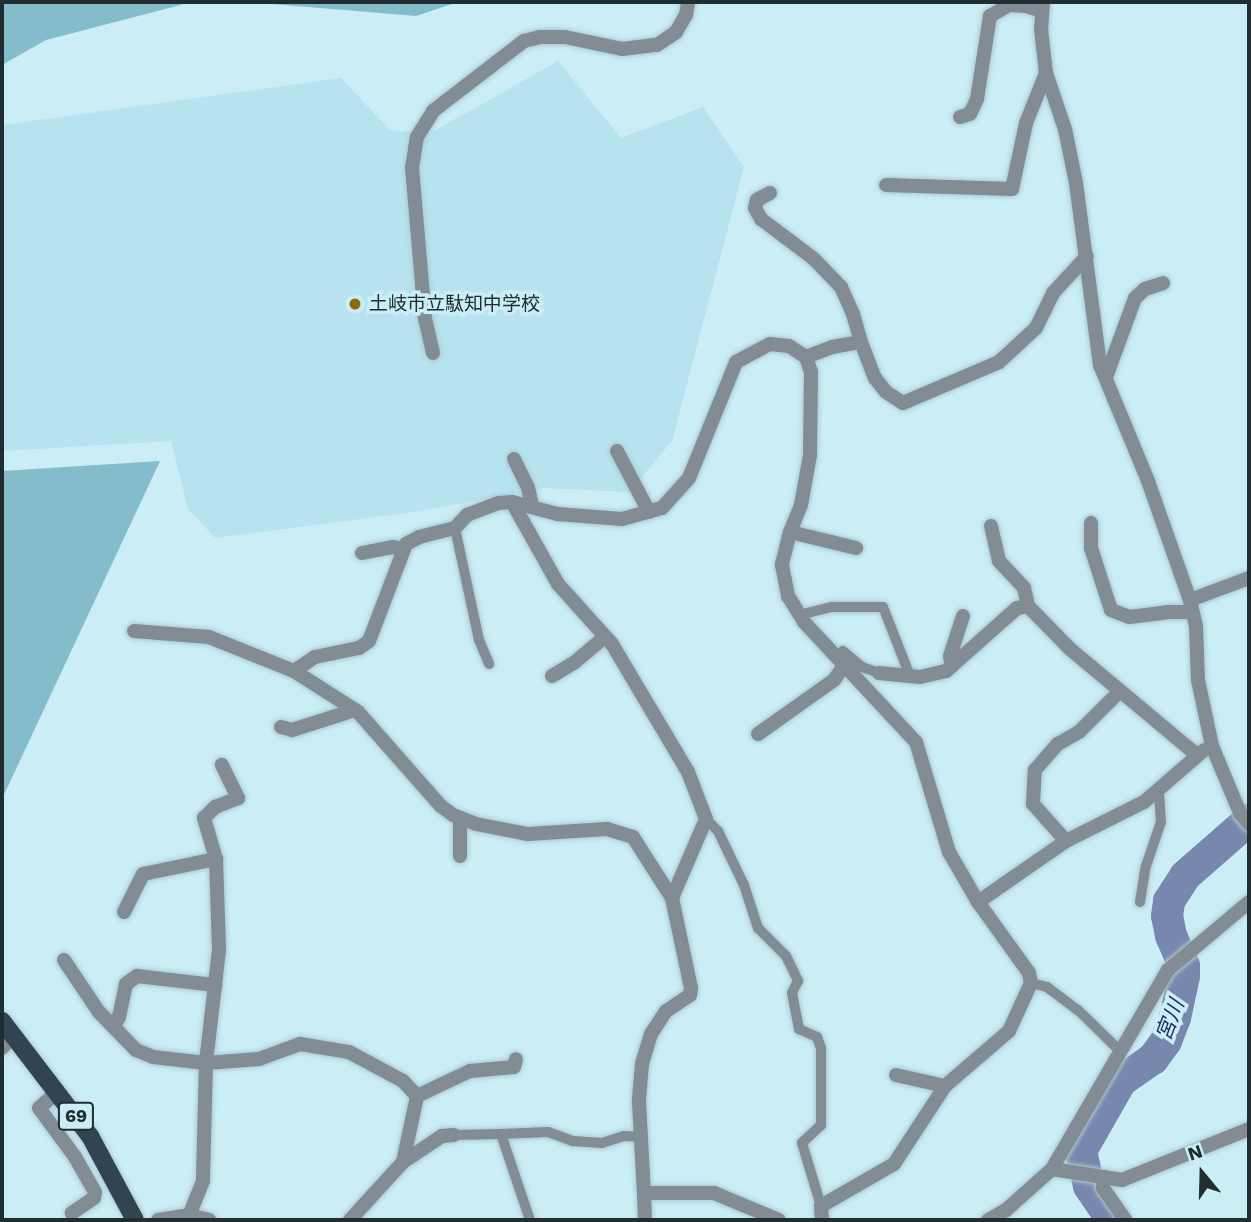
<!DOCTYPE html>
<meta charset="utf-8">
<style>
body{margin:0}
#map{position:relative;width:1251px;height:1222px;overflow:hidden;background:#cbedf6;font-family:"Work Sans","Noto Sans JP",sans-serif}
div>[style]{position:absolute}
.built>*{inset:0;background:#b7e3ef}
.forest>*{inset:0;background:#84bccc}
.river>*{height:32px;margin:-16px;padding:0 16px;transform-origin:16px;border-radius:16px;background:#7887ae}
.roads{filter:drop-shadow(0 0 2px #accad3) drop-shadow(0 0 2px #accad3)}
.service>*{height:10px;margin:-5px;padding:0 5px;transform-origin:5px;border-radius:5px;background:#828c94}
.minor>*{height:14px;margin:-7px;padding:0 7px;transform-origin:7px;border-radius:7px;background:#828c94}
.tertiary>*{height:14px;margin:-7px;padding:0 7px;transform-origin:7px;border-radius:7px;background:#828c94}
.primary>*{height:18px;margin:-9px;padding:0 9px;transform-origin:9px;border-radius:9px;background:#324351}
.dots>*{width:19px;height:19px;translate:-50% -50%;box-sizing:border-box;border:4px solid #cbedf6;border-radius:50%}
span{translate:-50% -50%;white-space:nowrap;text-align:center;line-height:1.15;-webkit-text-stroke:7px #cbedf6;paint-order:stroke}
.shield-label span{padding:2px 5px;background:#cbedf6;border:2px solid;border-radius:5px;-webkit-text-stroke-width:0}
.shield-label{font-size:18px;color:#202d31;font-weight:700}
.poi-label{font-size:19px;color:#202d31}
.left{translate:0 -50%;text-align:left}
.water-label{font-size:21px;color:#1a295b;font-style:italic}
.frame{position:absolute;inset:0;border:4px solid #202d31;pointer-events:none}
.north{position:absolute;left:1167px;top:1138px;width:70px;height:70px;-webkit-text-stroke:5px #cbedf6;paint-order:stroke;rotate:341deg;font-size:19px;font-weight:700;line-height:28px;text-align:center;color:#202d31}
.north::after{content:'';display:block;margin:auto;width:24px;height:32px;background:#202d31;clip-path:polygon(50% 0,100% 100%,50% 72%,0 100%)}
</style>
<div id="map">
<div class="built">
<i style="clip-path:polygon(558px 61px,621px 138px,703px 107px,744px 167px,672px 441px,629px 492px,546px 488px,421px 511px,215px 538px,188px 509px,171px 441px,2px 451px,2px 125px,341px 78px,390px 130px,429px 134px)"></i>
</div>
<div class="forest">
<i style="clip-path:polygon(2px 2px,192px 2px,46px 40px,2px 65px)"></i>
<i style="clip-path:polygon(249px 2px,458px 2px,416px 16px)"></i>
<i style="clip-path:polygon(160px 461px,2px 799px,2px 471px)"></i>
</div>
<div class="river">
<i style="left:1112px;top:1220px;width:41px;rotate:-124.1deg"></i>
<i style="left:1089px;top:1186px;width:36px;rotate:-103deg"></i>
<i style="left:1081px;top:1151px;width:81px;rotate:-60.3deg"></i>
<i style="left:1121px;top:1081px;width:39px;rotate:-35deg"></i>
<i style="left:1153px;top:1059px;width:22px;rotate:-54deg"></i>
<i style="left:1166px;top:1041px;width:25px;rotate:-69deg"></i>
<i style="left:1175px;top:1018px;width:43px;rotate:-77.9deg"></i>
<i style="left:1184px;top:976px;width:10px;rotate:-90deg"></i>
<i style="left:1184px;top:966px;width:33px;rotate:-113deg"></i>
<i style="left:1171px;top:936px;width:20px;rotate:-101deg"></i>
<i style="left:1167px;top:916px;width:15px;rotate:-82deg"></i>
<i style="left:1169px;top:901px;width:30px;rotate:-57deg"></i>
<i style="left:1185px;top:876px;width:85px;rotate:-41.2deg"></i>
</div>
<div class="roads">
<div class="service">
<i style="left:455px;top:528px;width:115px;rotate:77.9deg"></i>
<i style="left:479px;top:640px;width:26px;rotate:67deg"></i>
<i style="left:799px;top:615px;width:34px;rotate:-14deg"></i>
<i style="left:832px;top:607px;width:51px"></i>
<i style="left:883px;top:607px;width:74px;rotate:68.6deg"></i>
<i style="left:837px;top:655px;width:7px;rotate:-34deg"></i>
<i style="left:843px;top:651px;width:25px;rotate:40deg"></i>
<i style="left:862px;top:667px;width:18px;rotate:19deg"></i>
<i style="left:706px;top:819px;width:17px;rotate:45deg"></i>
<i style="left:718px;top:831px;width:60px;rotate:64.3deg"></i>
<i style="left:744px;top:885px;width:45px;rotate:72deg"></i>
<i style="left:758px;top:928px;width:40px;rotate:45deg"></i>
<i style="left:786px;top:956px;width:28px;rotate:64deg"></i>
<i style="left:798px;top:981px;width:13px;rotate:117deg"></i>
<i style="left:792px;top:993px;width:37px;rotate:79deg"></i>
<i style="left:799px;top:1029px;width:20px;rotate:24deg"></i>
<i style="left:817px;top:1037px;width:12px;rotate:70deg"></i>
<i style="left:821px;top:1048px;width:77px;rotate:90deg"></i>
<i style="left:821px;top:1125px;width:26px;rotate:137deg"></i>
<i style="left:802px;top:1143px;width:66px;rotate:73.2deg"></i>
<i style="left:1140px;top:902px;width:36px;rotate:-81deg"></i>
<i style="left:1146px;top:866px;width:46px;rotate:-71.2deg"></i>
<i style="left:1161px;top:822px;width:32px;rotate:-94deg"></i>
<i style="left:1031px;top:983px;width:16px;rotate:14deg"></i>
<i style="left:1047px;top:987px;width:39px;rotate:37deg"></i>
<i style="left:1078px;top:1010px;width:60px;rotate:44.3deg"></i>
<i style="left:501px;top:1134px;width:47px;rotate:-2.4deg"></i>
<i style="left:548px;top:1132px;width:27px;rotate:20deg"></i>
<i style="left:573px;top:1141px;width:29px;rotate:4deg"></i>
<i style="left:602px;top:1143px;width:23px;rotate:-18deg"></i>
<i style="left:624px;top:1136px;width:19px;rotate:3deg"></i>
<i style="left:454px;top:1135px;width:47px;rotate:-1.2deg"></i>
<i style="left:501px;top:1134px;width:91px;rotate:71.4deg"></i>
</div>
<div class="minor">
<i style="left:1043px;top:2px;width:27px;rotate:94deg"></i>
<i style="left:1041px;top:29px;width:44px;rotate:83.5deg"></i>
<i style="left:1046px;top:73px;width:59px;rotate:71.3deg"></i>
<i style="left:1065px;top:129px;width:55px;rotate:78.5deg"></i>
<i style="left:1076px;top:183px;width:184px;rotate:82.5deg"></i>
<i style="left:1100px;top:365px;width:126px;rotate:67.5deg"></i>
<i style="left:1148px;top:481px;width:126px;rotate:70.6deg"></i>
<i style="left:1190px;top:600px;width:27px;rotate:77deg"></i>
<i style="left:1196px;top:626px;width:54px;rotate:87.9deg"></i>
<i style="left:1198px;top:680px;width:67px;rotate:78deg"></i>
<i style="left:1212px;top:746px;width:73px;rotate:67.3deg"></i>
<i style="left:1240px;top:813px;width:14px;rotate:51deg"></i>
<i style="left:960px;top:117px;width:10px;rotate:-17deg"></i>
<i style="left:970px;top:114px;width:17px;rotate:-65deg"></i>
<i style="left:977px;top:99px;width:84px;rotate:-81.1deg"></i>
<i style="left:990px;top:16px;width:22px;rotate:-30deg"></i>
<i style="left:1009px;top:5px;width:17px;rotate:3deg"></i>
<i style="left:1026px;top:6px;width:17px;rotate:17deg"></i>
<i style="left:886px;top:185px;width:126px;rotate:1.8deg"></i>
<i style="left:1012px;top:189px;width:67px;rotate:-78deg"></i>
<i style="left:1026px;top:123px;width:54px;rotate:-68.2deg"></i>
<i style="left:770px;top:193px;width:15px;rotate:152deg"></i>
<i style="left:757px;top:200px;width:8px;rotate:104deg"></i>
<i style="left:755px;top:208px;width:13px;rotate:61deg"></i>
<i style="left:761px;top:219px;width:66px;rotate:37deg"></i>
<i style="left:814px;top:259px;width:39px;rotate:46deg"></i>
<i style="left:841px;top:287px;width:30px;rotate:66deg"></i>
<i style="left:853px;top:314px;width:29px;rotate:74deg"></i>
<i style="left:433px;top:353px;width:35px;rotate:-103deg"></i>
<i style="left:425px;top:319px;width:152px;rotate:-94.9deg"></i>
<i style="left:412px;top:168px;width:31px;rotate:-81deg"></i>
<i style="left:417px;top:137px;width:31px;rotate:-58deg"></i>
<i style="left:433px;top:111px;width:115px;rotate:-37.6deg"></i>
<i style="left:524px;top:41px;width:16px;rotate:-14deg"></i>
<i style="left:540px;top:37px;width:25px"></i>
<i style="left:565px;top:37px;width:58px;rotate:11.9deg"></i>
<i style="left:622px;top:49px;width:35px;rotate:-7deg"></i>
<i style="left:657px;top:45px;width:23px;rotate:-34deg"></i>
<i style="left:676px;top:32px;width:20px;rotate:-60deg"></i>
<i style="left:686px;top:15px;width:13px;rotate:-81deg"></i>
<i style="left:806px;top:357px;width:28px;rotate:-21deg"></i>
<i style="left:832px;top:347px;width:29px;rotate:-10deg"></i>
<i style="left:861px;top:342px;width:39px;rotate:69deg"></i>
<i style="left:875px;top:378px;width:18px;rotate:52deg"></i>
<i style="left:886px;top:392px;width:20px;rotate:33deg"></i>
<i style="left:903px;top:403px;width:104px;rotate:-23.1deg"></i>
<i style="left:999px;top:362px;width:50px;rotate:-42.6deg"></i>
<i style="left:1036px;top:328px;width:39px;rotate:-64deg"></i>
<i style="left:1053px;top:293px;width:50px;rotate:-47.4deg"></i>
<i style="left:1106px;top:377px;width:84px;rotate:-69.8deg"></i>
<i style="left:1135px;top:298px;width:13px;rotate:-42deg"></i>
<i style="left:1145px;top:289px;width:19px;rotate:-18deg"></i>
<i style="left:617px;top:451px;width:69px;rotate:62.3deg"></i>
<i style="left:514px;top:459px;width:32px;rotate:64deg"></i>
<i style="left:528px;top:488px;width:18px;rotate:77deg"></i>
<i style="left:512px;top:502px;width:94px;rotate:60.7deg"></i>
<i style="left:558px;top:584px;width:81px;rotate:48deg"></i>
<i style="left:612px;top:644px;width:149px;rotate:59.3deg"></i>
<i style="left:688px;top:772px;width:50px;rotate:69deg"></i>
<i style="left:706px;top:819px;width:86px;rotate:113.3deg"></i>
<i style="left:1091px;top:523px;width:25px;rotate:90deg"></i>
<i style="left:1091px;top:548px;width:65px;rotate:72.1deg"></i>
<i style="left:1111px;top:610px;width:19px;rotate:21deg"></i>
<i style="left:1129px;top:617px;width:39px;rotate:-7deg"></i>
<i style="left:1168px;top:612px;width:24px"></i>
<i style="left:991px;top:526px;width:36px;rotate:77deg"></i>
<i style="left:999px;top:561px;width:37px;rotate:47deg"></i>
<i style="left:1024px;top:588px;width:18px;rotate:77deg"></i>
<i style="left:1028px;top:606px;width:59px;rotate:45.7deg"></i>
<i style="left:1069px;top:648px;width:167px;rotate:39.9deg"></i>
<i style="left:790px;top:532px;width:68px;rotate:13.6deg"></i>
<i style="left:362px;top:553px;width:32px;rotate:-11deg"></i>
<i style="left:393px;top:547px;width:11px;rotate:15deg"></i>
<i style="left:1190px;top:600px;width:63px;rotate:-20.4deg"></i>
<i style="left:134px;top:631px;width:75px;rotate:4.6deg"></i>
<i style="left:209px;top:637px;width:92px;rotate:21.8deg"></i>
<i style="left:294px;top:671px;width:76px;rotate:32.6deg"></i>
<i style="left:358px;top:712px;width:125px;rotate:48.6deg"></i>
<i style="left:441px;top:806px;width:15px;rotate:37deg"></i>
<i style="left:453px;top:815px;width:25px;rotate:21deg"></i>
<i style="left:476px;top:824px;width:53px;rotate:10.9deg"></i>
<i style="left:528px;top:834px;width:79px;rotate:-3.6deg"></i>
<i style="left:607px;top:829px;width:27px;rotate:17deg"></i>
<i style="left:633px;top:837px;width:72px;rotate:57.4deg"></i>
<i style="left:672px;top:898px;width:92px;rotate:78.1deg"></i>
<i style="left:691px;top:988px;width:7px;rotate:98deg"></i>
<i style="left:690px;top:995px;width:29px;rotate:146deg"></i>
<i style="left:666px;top:1011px;width:27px;rotate:123deg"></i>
<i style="left:651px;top:1034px;width:31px;rotate:107deg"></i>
<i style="left:642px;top:1064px;width:38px;rotate:95deg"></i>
<i style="left:639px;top:1102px;width:91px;rotate:86.9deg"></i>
<i style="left:644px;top:1193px;width:70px"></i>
<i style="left:714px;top:1193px;width:70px;rotate:22.6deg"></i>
<i style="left:952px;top:666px;width:10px;rotate:-101deg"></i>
<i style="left:950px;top:656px;width:42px;rotate:-72deg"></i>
<i style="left:294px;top:671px;width:25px;rotate:-34deg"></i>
<i style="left:315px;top:657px;width:45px;rotate:-11.6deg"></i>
<i style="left:359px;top:648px;width:12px;rotate:-35deg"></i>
<i style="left:369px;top:641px;width:104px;rotate:-69.1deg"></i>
<i style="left:406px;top:544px;width:15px;rotate:-28deg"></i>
<i style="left:419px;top:537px;width:37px;rotate:-14deg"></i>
<i style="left:455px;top:528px;width:18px;rotate:-47deg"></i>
<i style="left:467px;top:515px;width:34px;rotate:-21deg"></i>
<i style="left:499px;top:503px;width:13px;rotate:-4deg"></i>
<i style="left:512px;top:502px;width:47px;rotate:14.9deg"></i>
<i style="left:557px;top:514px;width:65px;rotate:4.4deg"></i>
<i style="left:622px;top:519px;width:41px;rotate:-15.4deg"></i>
<i style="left:662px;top:508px;width:40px;rotate:-48deg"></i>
<i style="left:689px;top:478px;width:125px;rotate:-67.9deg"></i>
<i style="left:736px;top:362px;width:38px;rotate:-28deg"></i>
<i style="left:770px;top:344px;width:19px;rotate:6deg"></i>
<i style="left:789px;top:346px;width:20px;rotate:33deg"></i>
<i style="left:806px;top:357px;width:16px;rotate:72deg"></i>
<i style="left:811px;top:372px;width:83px;rotate:90.7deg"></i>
<i style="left:810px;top:455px;width:51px;rotate:100.2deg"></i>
<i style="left:801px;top:505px;width:29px;rotate:112deg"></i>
<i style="left:790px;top:532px;width:34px;rotate:104deg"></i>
<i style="left:782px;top:565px;width:32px;rotate:79deg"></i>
<i style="left:788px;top:596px;width:31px;rotate:58deg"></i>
<i style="left:804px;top:622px;width:164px;rotate:47deg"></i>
<i style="left:916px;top:742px;width:115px;rotate:73.3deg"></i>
<i style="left:949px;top:852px;width:58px;rotate:59.9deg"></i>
<i style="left:978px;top:902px;width:87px;rotate:54.3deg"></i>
<i style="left:1029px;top:973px;width:10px;rotate:79deg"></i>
<i style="left:1031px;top:983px;width:53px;rotate:114.6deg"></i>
<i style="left:1009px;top:1031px;width:84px;rotate:139.3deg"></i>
<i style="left:945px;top:1086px;width:93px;rotate:123.2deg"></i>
<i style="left:894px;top:1164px;width:84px;rotate:150.1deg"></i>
<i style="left:821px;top:1206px;width:14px;rotate:86deg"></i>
<i style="left:879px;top:673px;width:41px;rotate:5.6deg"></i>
<i style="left:920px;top:677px;width:27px;rotate:-13deg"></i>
<i style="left:946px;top:671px;width:95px;rotate:-41.6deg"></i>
<i style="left:1017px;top:608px;width:11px;rotate:-10deg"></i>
<i style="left:552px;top:676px;width:27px;rotate:-31deg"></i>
<i style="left:575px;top:662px;width:39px;rotate:-40deg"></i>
<i style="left:281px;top:727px;width:11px;rotate:15deg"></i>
<i style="left:292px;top:730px;width:66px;rotate:-17.6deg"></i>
<i style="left:758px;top:734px;width:93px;rotate:-35.4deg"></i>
<i style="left:834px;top:680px;width:19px;rotate:-55deg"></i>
<i style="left:460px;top:818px;width:38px;rotate:90deg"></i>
<i style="left:1066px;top:841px;width:50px;rotate:-131.7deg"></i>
<i style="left:1033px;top:804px;width:34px;rotate:-87deg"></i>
<i style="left:1035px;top:770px;width:35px;rotate:-49deg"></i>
<i style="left:1058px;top:744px;width:24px;rotate:-30deg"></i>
<i style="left:1079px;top:732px;width:58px;rotate:-45deg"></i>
<i style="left:216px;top:859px;width:43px;rotate:-106.3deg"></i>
<i style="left:204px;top:818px;width:16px;rotate:-45deg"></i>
<i style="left:215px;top:807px;width:25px;rotate:-21deg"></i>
<i style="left:238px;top:798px;width:37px;rotate:-116deg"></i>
<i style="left:978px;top:902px;width:107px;rotate:-34.7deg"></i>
<i style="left:1066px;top:841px;width:87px;rotate:-26.6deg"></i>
<i style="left:1144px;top:802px;width:79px;rotate:-40.9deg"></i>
<i style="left:124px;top:912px;width:42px;rotate:-63.4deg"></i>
<i style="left:143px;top:874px;width:75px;rotate:-11.6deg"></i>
<i style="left:216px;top:859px;width:91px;rotate:88.1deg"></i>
<i style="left:219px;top:950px;width:114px;rotate:96.6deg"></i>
<i style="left:206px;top:1063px;width:118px;rotate:91.5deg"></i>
<i style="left:203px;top:1181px;width:37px;rotate:112deg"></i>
<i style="left:64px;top:960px;width:63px;rotate:56.1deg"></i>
<i style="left:99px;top:1012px;width:53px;rotate:45.8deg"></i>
<i style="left:136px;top:1050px;width:18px;rotate:22deg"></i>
<i style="left:153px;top:1057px;width:53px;rotate:6.5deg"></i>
<i style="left:206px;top:1063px;width:53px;rotate:-4.3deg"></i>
<i style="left:259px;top:1059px;width:44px;rotate:-20.1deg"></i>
<i style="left:300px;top:1044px;width:50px;rotate:9.3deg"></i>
<i style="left:349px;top:1052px;width:61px;rotate:28.2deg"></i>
<i style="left:403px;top:1081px;width:21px;rotate:47deg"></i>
<i style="left:114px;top:1026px;width:10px;rotate:-61deg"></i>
<i style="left:119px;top:1017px;width:34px;rotate:-78deg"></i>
<i style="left:126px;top:984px;width:14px;rotate:-36deg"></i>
<i style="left:137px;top:976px;width:79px;rotate:6.6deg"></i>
<i style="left:2px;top:1048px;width:18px;rotate:-47deg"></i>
<i style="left:896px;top:1075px;width:50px;rotate:12.7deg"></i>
<i style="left:58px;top:1091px;width:25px;rotate:138deg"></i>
<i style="left:39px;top:1108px;width:61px;rotate:53.7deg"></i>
<i style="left:75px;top:1157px;width:40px;rotate:60.3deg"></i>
<i style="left:95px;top:1192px;width:6px;rotate:99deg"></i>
<i style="left:94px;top:1198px;width:27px;rotate:146deg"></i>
<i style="left:403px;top:1162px;width:47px;rotate:-33.7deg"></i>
<i style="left:442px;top:1136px;width:12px;rotate:-5deg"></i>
<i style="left:1052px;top:1169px;width:71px;rotate:8.9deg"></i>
<i style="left:1122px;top:1180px;width:137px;rotate:-21.9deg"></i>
<i style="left:1104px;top:1177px;width:11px;rotate:95deg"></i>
<i style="left:1103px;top:1188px;width:39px;rotate:55deg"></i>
<i style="left:644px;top:1193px;width:27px;rotate:88deg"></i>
<i style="left:350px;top:1220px;width:79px;rotate:-47.6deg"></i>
<i style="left:403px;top:1162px;width:67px;rotate:-78deg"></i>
<i style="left:417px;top:1096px;width:59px;rotate:-25.3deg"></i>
<i style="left:470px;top:1071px;width:44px;rotate:-5.2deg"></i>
<i style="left:514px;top:1067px;width:8px;rotate:-76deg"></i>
<i style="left:988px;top:1220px;width:21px;rotate:-29deg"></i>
<i style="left:1006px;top:1210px;width:62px;rotate:-41.7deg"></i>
<i style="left:1052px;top:1169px;width:230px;rotate:-59.8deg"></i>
<i style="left:1168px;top:970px;width:106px;rotate:-40deg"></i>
</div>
<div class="tertiary">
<i style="left:158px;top:1220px;width:31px;rotate:-9deg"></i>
<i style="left:189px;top:1215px;width:21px;rotate:14deg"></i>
</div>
<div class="primary">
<i style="left:2px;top:1021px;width:145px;rotate:52.6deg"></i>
<i style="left:90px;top:1136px;width:95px;rotate:61.8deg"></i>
</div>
</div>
<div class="dots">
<i style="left:355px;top:304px;background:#896c0c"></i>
</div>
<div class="shield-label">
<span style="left:76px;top:1116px">69</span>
</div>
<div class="poi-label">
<span class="left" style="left:369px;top:304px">土岐市立駄知中学校</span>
</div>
<div class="water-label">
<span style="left:1170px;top:1020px;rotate:-69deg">宮川</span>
</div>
<div class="frame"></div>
<div class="north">N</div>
</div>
